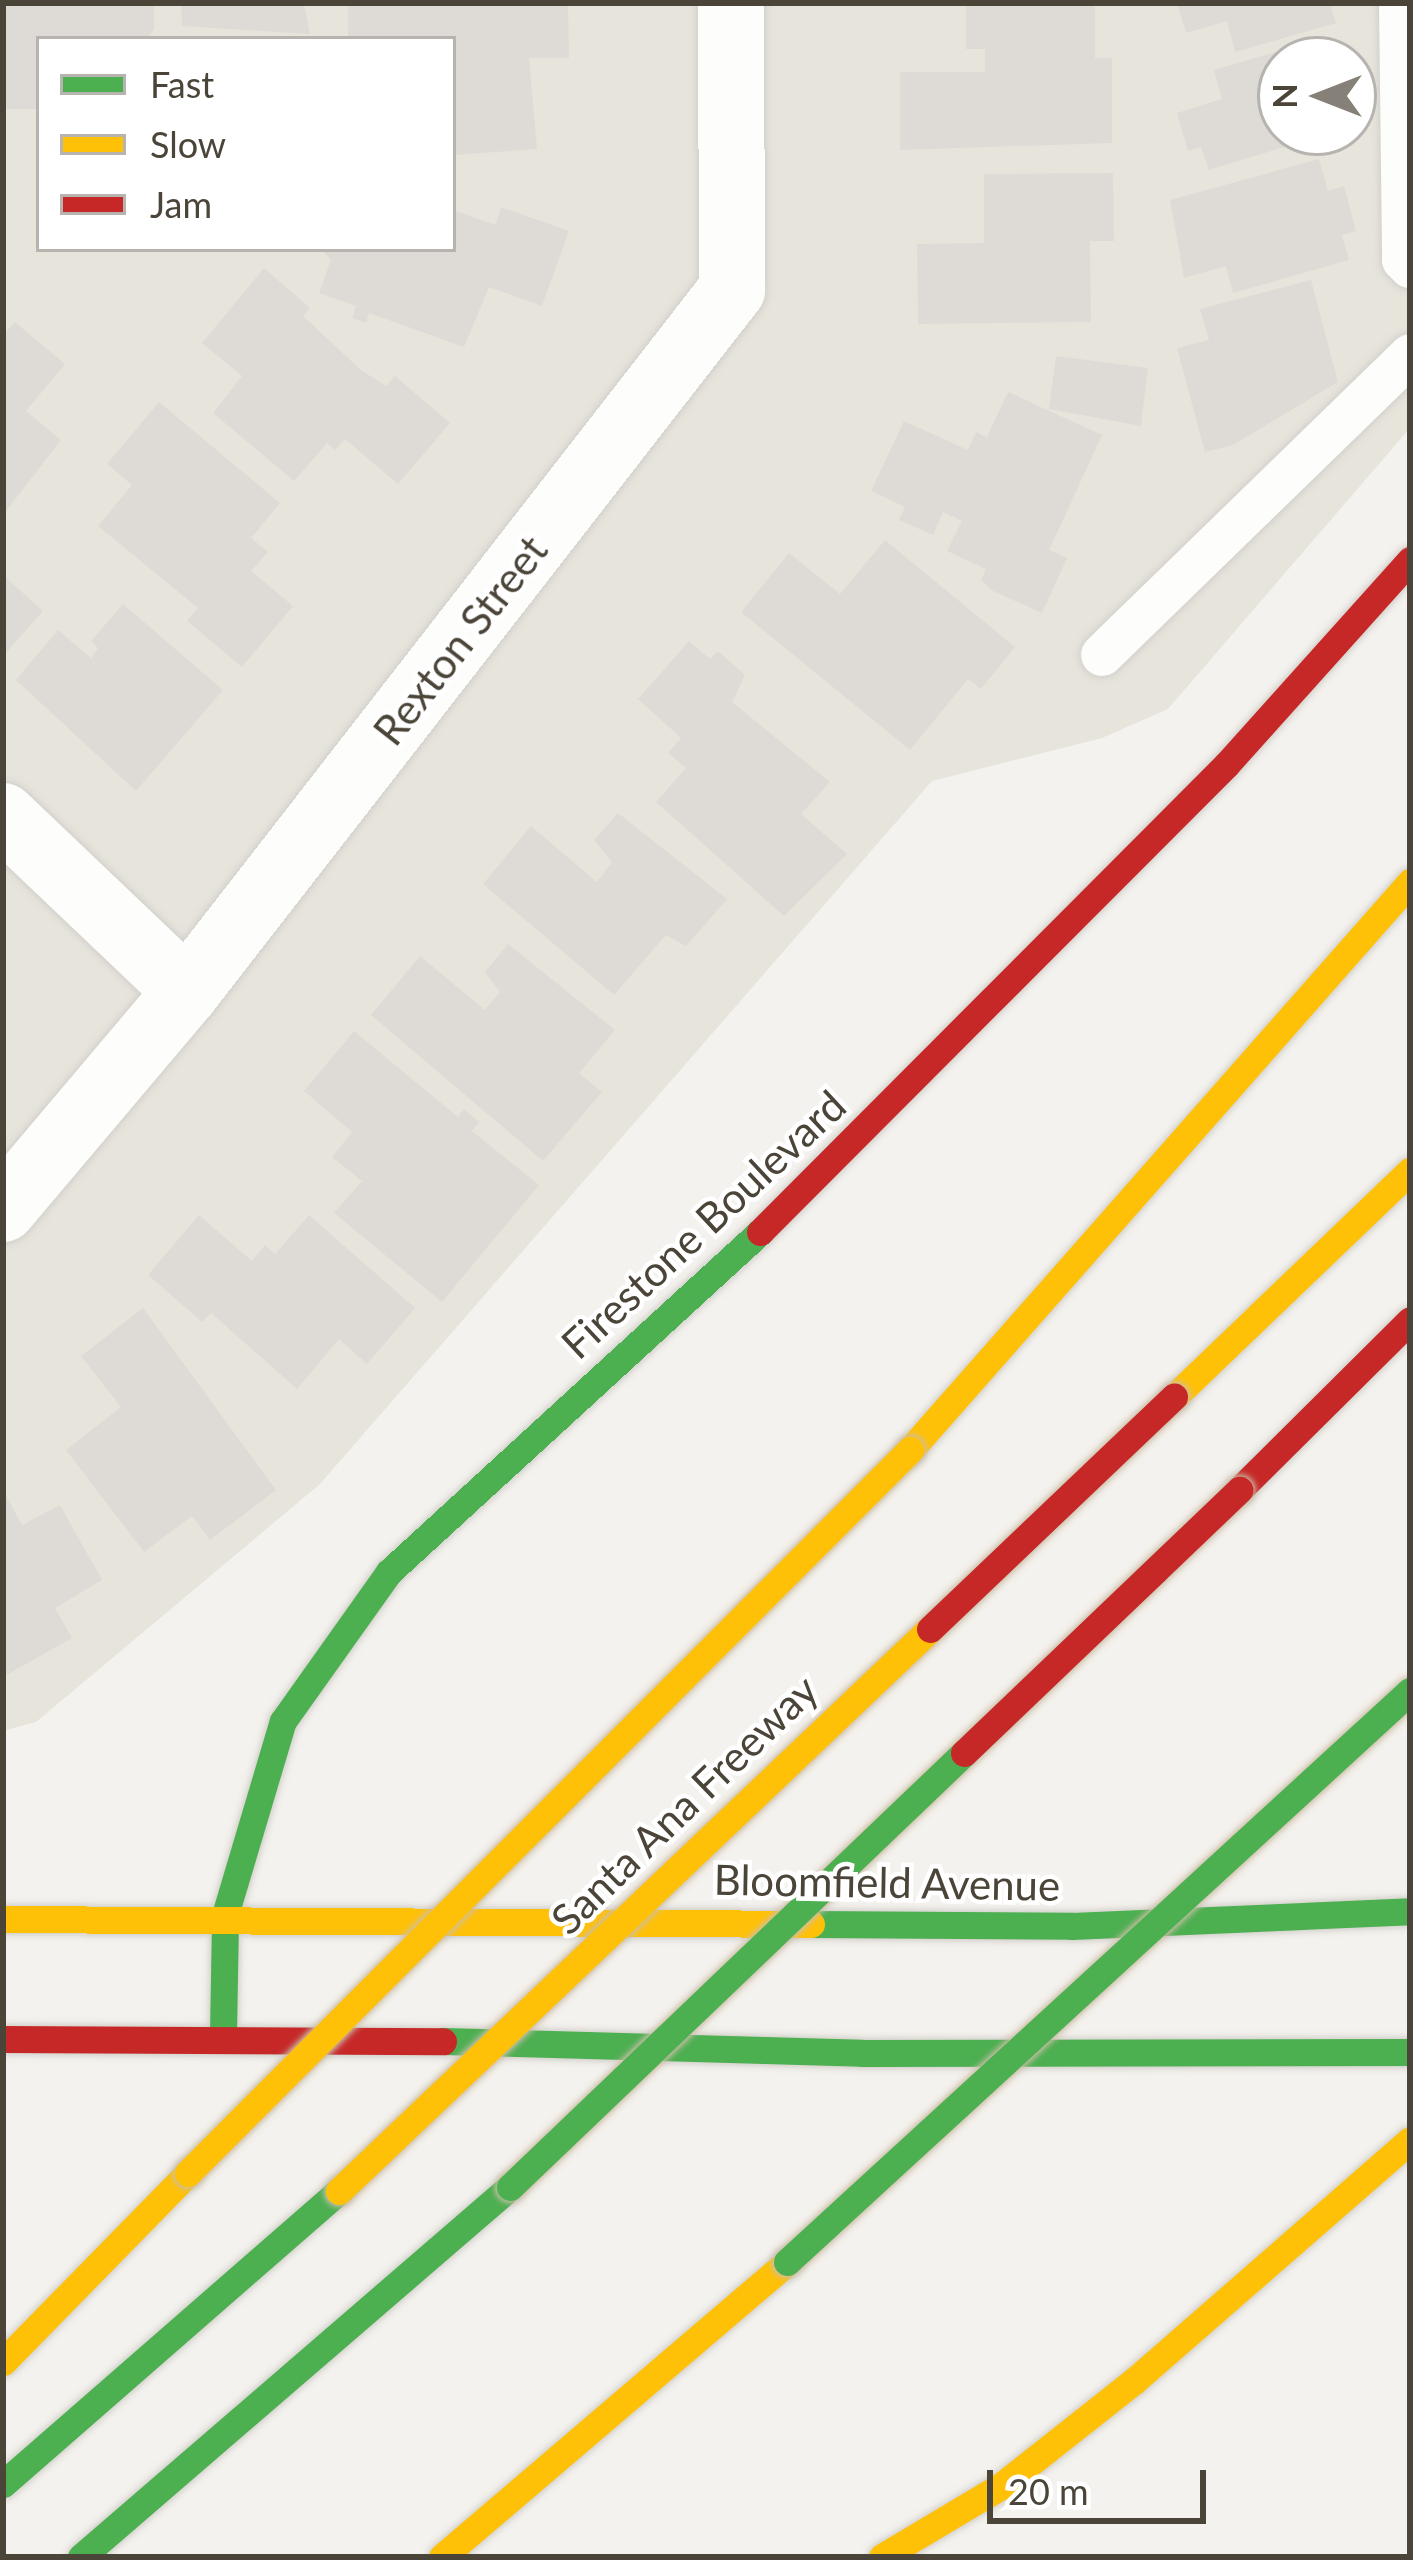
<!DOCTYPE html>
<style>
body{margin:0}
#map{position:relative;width:1413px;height:2560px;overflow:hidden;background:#f4f2ee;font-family:Lato,sans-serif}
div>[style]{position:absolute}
.residential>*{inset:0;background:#e7e4dc}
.building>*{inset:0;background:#dedbd6}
.roads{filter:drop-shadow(0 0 3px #d2d0cb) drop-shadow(0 0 3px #d2d0cb)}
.lane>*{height:42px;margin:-21px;padding:0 21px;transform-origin:21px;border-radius:21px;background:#fdfdfc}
.street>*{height:66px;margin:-33px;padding:0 33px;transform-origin:33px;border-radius:33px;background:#fdfdfc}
.fast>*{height:27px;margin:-13.5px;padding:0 13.5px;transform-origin:13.5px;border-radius:13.5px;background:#4caf50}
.slow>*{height:27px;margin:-13.5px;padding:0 13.5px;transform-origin:13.5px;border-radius:13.5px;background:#ffc107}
.jam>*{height:27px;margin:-13.5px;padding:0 13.5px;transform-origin:13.5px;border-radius:13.5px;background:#c62828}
.bridges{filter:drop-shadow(0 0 3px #ccbfa9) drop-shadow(0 0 3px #ccbfa9)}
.fast-bridge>*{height:27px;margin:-13.5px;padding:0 13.5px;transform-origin:13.5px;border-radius:13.5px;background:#4caf50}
.slow-bridge>*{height:27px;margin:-13.5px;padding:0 13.5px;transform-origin:13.5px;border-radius:13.5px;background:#ffc107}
.jam-bridge>*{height:27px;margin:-13.5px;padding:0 13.5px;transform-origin:13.5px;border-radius:13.5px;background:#c62828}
span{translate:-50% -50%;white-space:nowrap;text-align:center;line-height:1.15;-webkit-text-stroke:9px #fff;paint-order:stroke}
.street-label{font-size:42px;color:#4b4439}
.frame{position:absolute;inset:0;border:6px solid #4b4439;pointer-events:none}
.legend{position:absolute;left:36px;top:36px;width:420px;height:216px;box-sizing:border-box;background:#fff;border:3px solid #b7b4b0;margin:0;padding:15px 21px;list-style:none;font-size:36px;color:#4b4439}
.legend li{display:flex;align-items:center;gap:24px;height:60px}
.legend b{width:60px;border:3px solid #b7b4b0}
.north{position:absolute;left:1257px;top:36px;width:120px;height:120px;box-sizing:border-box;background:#fff;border:3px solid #b7b4b0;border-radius:50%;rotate:270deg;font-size:33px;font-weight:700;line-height:48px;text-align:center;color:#4b4439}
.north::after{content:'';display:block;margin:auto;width:42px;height:54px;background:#868178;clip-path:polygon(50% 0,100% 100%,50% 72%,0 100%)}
.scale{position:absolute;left:987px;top:2470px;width:219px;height:54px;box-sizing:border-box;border:6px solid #4b4439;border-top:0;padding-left:15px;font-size:36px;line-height:42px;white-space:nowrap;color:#4b4439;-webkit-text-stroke:9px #fff;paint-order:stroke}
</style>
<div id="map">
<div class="residential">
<i style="clip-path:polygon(evenodd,3px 3px,1410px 3px,1410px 428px,1168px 709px,1102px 738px,932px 781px,320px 1484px,36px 1722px,3px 1731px,3px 3px,39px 39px,453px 39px,453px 249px,39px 249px,39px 39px,3px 3px,1281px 60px,1353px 60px,1353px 132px,1281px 132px,1281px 60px)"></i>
</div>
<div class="building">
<i style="clip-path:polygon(4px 3px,154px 3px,154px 29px,147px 39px,39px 39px,39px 109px,3px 109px)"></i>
<i style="clip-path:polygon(181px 3px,304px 3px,310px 34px,182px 26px)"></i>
<i style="clip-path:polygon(348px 3px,568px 3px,569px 58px,529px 58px,537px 149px,453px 155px,453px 39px,348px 39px)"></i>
<i style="clip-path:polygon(966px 3px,1095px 3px,1095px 58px,1112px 58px,1112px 143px,900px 150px,900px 72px,985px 72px,985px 49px,966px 49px)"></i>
<i style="clip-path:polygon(1177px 3px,1330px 3px,1336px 23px,1235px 52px,1227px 21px,1186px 33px)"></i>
<i style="clip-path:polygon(1293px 47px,1298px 60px,1281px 60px,1281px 132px,1330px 133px,1209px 170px,1201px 147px,1188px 151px,1177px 113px,1222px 99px,1214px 70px)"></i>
<i style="clip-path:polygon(1319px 159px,1328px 191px,1344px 186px,1356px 231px,1342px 235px,1349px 260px,1233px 293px,1226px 266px,1184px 278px,1170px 200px)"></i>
<i style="clip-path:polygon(1113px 173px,1114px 241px,1090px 241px,1091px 322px,918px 324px,917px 244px,984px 243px,984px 174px)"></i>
<i style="clip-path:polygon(501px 207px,569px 231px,542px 306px,489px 287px,464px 347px,369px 313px,366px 323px,352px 318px,356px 306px,319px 293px,331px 260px,321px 249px,453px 249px,453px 210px,495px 225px)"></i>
<i style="clip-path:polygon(264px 268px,310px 308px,303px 316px,361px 370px,386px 386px,395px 376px,450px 423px,398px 484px,345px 439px,335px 450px,327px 443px,294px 481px,213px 413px,242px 376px,202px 343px)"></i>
<i style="clip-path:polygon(1311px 280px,1338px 382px,1233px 445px,1205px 452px,1177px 348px,1209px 340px,1200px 309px)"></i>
<i style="clip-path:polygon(15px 322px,65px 364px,26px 411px,61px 440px,3px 515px,3px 335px)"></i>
<i style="clip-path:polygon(1056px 356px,1148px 368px,1141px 426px,1049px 409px)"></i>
<i style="clip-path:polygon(1008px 392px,1102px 435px,1049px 550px,1067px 558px,1042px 613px,993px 591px,981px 580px,986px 569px,947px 551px,962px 521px,943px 512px,933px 535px,899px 520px,905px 507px,871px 491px,904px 421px,968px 450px,976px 432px,987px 437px)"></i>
<i style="clip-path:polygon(159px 402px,280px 503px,251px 538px,268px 552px,251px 571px,293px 606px,242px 667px,187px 621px,198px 608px,98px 526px,132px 485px,107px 464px)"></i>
<i style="clip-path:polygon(885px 540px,1015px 647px,981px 689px,968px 679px,910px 750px,741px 612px,789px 553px,840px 594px)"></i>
<i style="clip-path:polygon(3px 575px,43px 611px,3px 656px)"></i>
<i style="clip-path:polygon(123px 604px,223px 690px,136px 791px,16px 680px,58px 630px,91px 658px,98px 648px,91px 641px)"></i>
<i style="clip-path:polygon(689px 641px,710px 659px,718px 651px,745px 675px,732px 702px,830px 782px,801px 814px,847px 854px,784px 916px,656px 802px,686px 768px,668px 753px,681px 738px,638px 699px)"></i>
<i style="clip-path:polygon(618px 813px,727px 899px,686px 946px,666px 935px,614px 995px,483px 884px,531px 826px,597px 882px,612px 862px,594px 840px)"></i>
<i style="clip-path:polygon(508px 944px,615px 1030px,579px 1073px,602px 1092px,543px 1161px,371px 1015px,420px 956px,485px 1010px,500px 992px,485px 972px)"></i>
<i style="clip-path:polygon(354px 1031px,458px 1117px,464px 1109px,479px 1122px,472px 1131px,539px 1185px,442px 1302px,334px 1213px,362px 1181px,332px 1157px,352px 1132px,304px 1091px)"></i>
<i style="clip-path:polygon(199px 1215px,252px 1261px,265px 1245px,275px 1254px,309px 1215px,415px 1308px,367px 1364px,339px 1339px,297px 1389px,211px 1313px,202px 1322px,148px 1275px)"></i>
<i style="clip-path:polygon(143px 1308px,276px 1490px,210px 1540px,192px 1516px,144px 1552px,66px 1450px,121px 1407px,81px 1356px)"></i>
<i style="clip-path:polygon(3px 1490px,22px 1525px,60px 1505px,102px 1580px,55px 1608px,72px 1638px,3px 1677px)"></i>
</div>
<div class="roads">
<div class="lane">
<i style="left:1400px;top:3px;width:257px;rotate:89.3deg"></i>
<i style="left:1403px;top:260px;width:10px;rotate:45deg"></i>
<i style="left:1102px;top:655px;width:430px;rotate:-44.2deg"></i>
</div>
<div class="street">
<i style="left:3px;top:816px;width:254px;rotate:43.6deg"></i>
<i style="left:3px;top:1209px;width:285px;rotate:-49.8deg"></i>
<i style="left:187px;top:991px;width:888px;rotate:-52.14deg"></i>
<i style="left:732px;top:290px;width:287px;rotate:-90.2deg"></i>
</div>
<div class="fast">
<i style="left:811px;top:1924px;width:261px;rotate:0.4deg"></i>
<i style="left:1072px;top:1926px;width:338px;rotate:-2.5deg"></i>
<i style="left:223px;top:2034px;width:119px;rotate:-89deg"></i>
<i style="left:225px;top:1915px;width:202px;rotate:-73.4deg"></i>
<i style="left:283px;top:1721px;width:183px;rotate:-54.6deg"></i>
<i style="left:389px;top:1572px;width:503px;rotate:-42.5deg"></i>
<i style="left:443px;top:2041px;width:419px;rotate:1.6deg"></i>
<i style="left:862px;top:2053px;width:548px;rotate:-0.1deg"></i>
<i style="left:3px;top:2484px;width:446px;rotate:-41.1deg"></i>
<i style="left:81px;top:2557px;width:567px;rotate:-40.78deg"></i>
</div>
<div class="slow">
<i style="left:1174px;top:1397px;width:327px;rotate:-43.8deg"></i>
<i style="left:910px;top:1450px;width:757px;rotate:-48.64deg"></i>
<i style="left:3px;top:1919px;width:808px;rotate:0.35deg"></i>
<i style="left:3px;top:2362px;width:264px;rotate:-45.6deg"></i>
<i style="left:442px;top:2557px;width:454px;rotate:-40.5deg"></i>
<i style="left:882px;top:2557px;width:139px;rotate:-30.8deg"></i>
<i style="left:1001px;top:2486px;width:169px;rotate:-38.3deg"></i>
<i style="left:1134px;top:2381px;width:366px;rotate:-41.1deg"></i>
</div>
<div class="jam">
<i style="left:760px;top:1232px;width:661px;rotate:-45.06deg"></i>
<i style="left:1227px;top:764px;width:274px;rotate:-48.1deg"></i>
<i style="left:1239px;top:1490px;width:241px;rotate:-44.8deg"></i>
<i style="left:3px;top:2039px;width:440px;rotate:0.3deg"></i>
</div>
</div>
<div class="bridges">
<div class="fast-bridge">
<i style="left:510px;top:2187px;width:628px;rotate:-43.71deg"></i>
<i style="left:787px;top:2262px;width:845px;rotate:-42.51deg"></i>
</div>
<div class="slow-bridge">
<i style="left:188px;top:2173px;width:1022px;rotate:-45.04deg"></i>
<i style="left:339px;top:2191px;width:816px;rotate:-43.56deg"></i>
</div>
<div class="jam-bridge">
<i style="left:930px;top:1629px;width:337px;rotate:-43.6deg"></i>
<i style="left:964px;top:1753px;width:381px;rotate:-43.7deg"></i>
</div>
</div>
<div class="street-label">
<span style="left:460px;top:640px;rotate:-52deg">Rexton Street</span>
<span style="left:703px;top:1224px;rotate:-43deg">Firestone Boulevard</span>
<span style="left:684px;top:1804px;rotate:-44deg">Santa Ana Freeway</span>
<span style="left:887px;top:1882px;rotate:1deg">Bloomfield Avenue</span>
</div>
<div class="frame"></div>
<ul class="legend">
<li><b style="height:15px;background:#4caf50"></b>Fast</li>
<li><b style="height:15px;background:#ffc107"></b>Slow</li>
<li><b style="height:15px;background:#c62828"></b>Jam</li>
</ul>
<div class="north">N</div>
<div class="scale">20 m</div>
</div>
